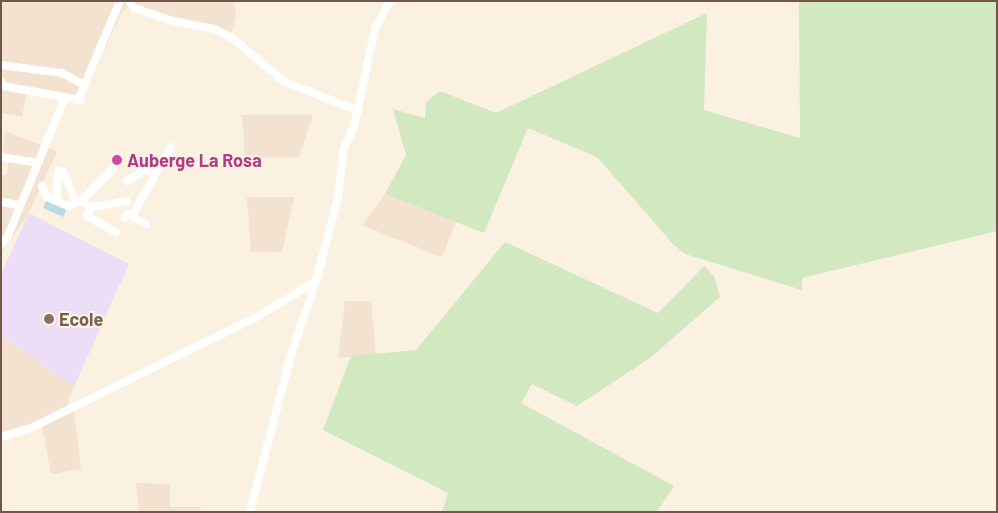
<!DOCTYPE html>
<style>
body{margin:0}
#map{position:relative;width:998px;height:513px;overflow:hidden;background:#fbf1e1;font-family:Barlow,sans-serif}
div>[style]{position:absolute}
.residential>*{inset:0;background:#f2e2cf}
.education>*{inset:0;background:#eddef7}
.green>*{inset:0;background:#d1e8c0}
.water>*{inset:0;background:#b6dde4}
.minor>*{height:8px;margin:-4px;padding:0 4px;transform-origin:4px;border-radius:4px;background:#fff}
.dots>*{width:14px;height:14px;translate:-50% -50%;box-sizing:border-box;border:2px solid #fef5e6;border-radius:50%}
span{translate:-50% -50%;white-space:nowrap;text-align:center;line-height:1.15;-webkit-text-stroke:4px #fef5e6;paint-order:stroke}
.hotel-label{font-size:18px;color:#b23c85;font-weight:700}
.left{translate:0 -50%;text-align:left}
.education-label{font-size:18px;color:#785e54;font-weight:700}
.frame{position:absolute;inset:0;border:2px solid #715749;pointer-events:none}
</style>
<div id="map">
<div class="residential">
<i style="clip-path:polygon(1px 1px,233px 1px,236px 14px,231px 37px,134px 8px,123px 9px,81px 100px,27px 91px,22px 117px,1px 113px)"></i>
<i style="clip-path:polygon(242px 115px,313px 115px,299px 157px,245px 157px)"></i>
<i style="clip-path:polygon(5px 131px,57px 151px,29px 213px,1px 254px,1px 175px,7px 175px,9px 159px,2px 158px)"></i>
<i style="clip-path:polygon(385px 194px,456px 222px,442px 257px,362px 225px)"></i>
<i style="clip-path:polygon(247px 197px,294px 197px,282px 252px,251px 252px)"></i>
<i style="clip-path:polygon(345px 301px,371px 301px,376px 354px,338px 358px)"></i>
<i style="clip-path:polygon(1px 334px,74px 387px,68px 402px,74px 411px,81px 469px,51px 474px,41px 422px,1px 437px)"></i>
<i style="clip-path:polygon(136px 483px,170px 484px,170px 507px,200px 507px,200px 512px,139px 512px)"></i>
</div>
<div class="education">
<i style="clip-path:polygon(29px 213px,129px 264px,74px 387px,1px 334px,1px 274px)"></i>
</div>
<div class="green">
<i style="clip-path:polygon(799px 1px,997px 1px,997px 231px,802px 278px,802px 290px,685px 254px,673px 244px,597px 157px,528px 128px,484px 233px,385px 194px,406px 155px,393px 109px,425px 118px,426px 102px,440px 91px,496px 113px,707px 13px,704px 110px,800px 138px)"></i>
<i style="clip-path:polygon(505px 242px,658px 313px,704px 266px,714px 276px,720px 297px,650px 358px,577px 406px,532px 384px,521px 403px,674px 486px,657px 512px,442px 512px,448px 493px,323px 430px,351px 356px,416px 350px)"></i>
</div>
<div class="water">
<i style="clip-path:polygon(47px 198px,67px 208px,63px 217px,43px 208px)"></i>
</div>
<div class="minor">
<i style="left:129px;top:1px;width:9px;rotate:54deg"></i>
<i style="left:134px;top:8px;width:41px;rotate:18.4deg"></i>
<i style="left:173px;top:21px;width:42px;rotate:11deg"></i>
<i style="left:214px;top:29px;width:19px;rotate:25deg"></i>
<i style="left:231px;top:37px;width:68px;rotate:40.2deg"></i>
<i style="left:283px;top:81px;width:81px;rotate:21.8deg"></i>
<i style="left:1px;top:65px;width:62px;rotate:7.5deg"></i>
<i style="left:62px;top:73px;width:26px;rotate:28deg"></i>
<i style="left:1px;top:81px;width:5px;rotate:68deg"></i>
<i style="left:3px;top:86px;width:79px;rotate:10.2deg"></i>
<i style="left:78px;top:100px;width:108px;rotate:-67deg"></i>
<i style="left:1px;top:157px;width:37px;rotate:9deg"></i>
<i style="left:63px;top:172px;width:34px;rotate:67deg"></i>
<i style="left:127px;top:181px;width:23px;rotate:-31deg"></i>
<i style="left:147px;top:169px;width:9px;rotate:36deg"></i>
<i style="left:42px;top:186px;width:12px;rotate:66deg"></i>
<i style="left:47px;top:197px;width:23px;rotate:23deg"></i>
<i style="left:68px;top:206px;width:14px;rotate:-21deg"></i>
<i style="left:81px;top:201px;width:45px;rotate:-45deg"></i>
<i style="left:56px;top:201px;width:31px;rotate:-86deg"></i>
<i style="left:81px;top:201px;width:12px;rotate:31deg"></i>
<i style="left:91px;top:207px;width:36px;rotate:-9deg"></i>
<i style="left:1px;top:202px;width:20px;rotate:9deg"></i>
<i style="left:91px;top:207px;width:10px;rotate:114deg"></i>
<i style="left:87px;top:216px;width:33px;rotate:29deg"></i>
<i style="left:132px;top:216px;width:79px;rotate:-60.5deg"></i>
<i style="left:125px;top:218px;width:5px;rotate:-53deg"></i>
<i style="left:128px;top:214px;width:21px;rotate:29deg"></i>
<i style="left:1px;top:245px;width:9px;rotate:-49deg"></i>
<i style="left:7px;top:238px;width:152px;rotate:-67.5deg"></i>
<i style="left:1px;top:437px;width:31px;rotate:-17deg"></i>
<i style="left:31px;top:428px;width:252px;rotate:-26.2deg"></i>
<i style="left:257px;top:317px;width:69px;rotate:-31.4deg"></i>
<i style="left:316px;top:281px;width:86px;rotate:-75.2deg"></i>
<i style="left:338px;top:198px;width:50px;rotate:-83.2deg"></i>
<i style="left:344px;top:148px;width:23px;rotate:-65deg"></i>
<i style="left:354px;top:127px;width:100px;rotate:-77.9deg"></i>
<i style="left:375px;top:29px;width:32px;rotate:-62deg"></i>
<i style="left:250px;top:512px;width:159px;rotate:-75.4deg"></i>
<i style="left:290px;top:358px;width:81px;rotate:-71.3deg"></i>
</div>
<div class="dots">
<i style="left:117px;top:160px;background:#d1479c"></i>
<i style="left:49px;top:319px;background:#8d6e63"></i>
</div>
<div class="hotel-label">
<span class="left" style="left:127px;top:160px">Auberge La Rosa</span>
</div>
<div class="education-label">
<span class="left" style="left:59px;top:319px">Ecole</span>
</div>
<div class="frame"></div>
</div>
